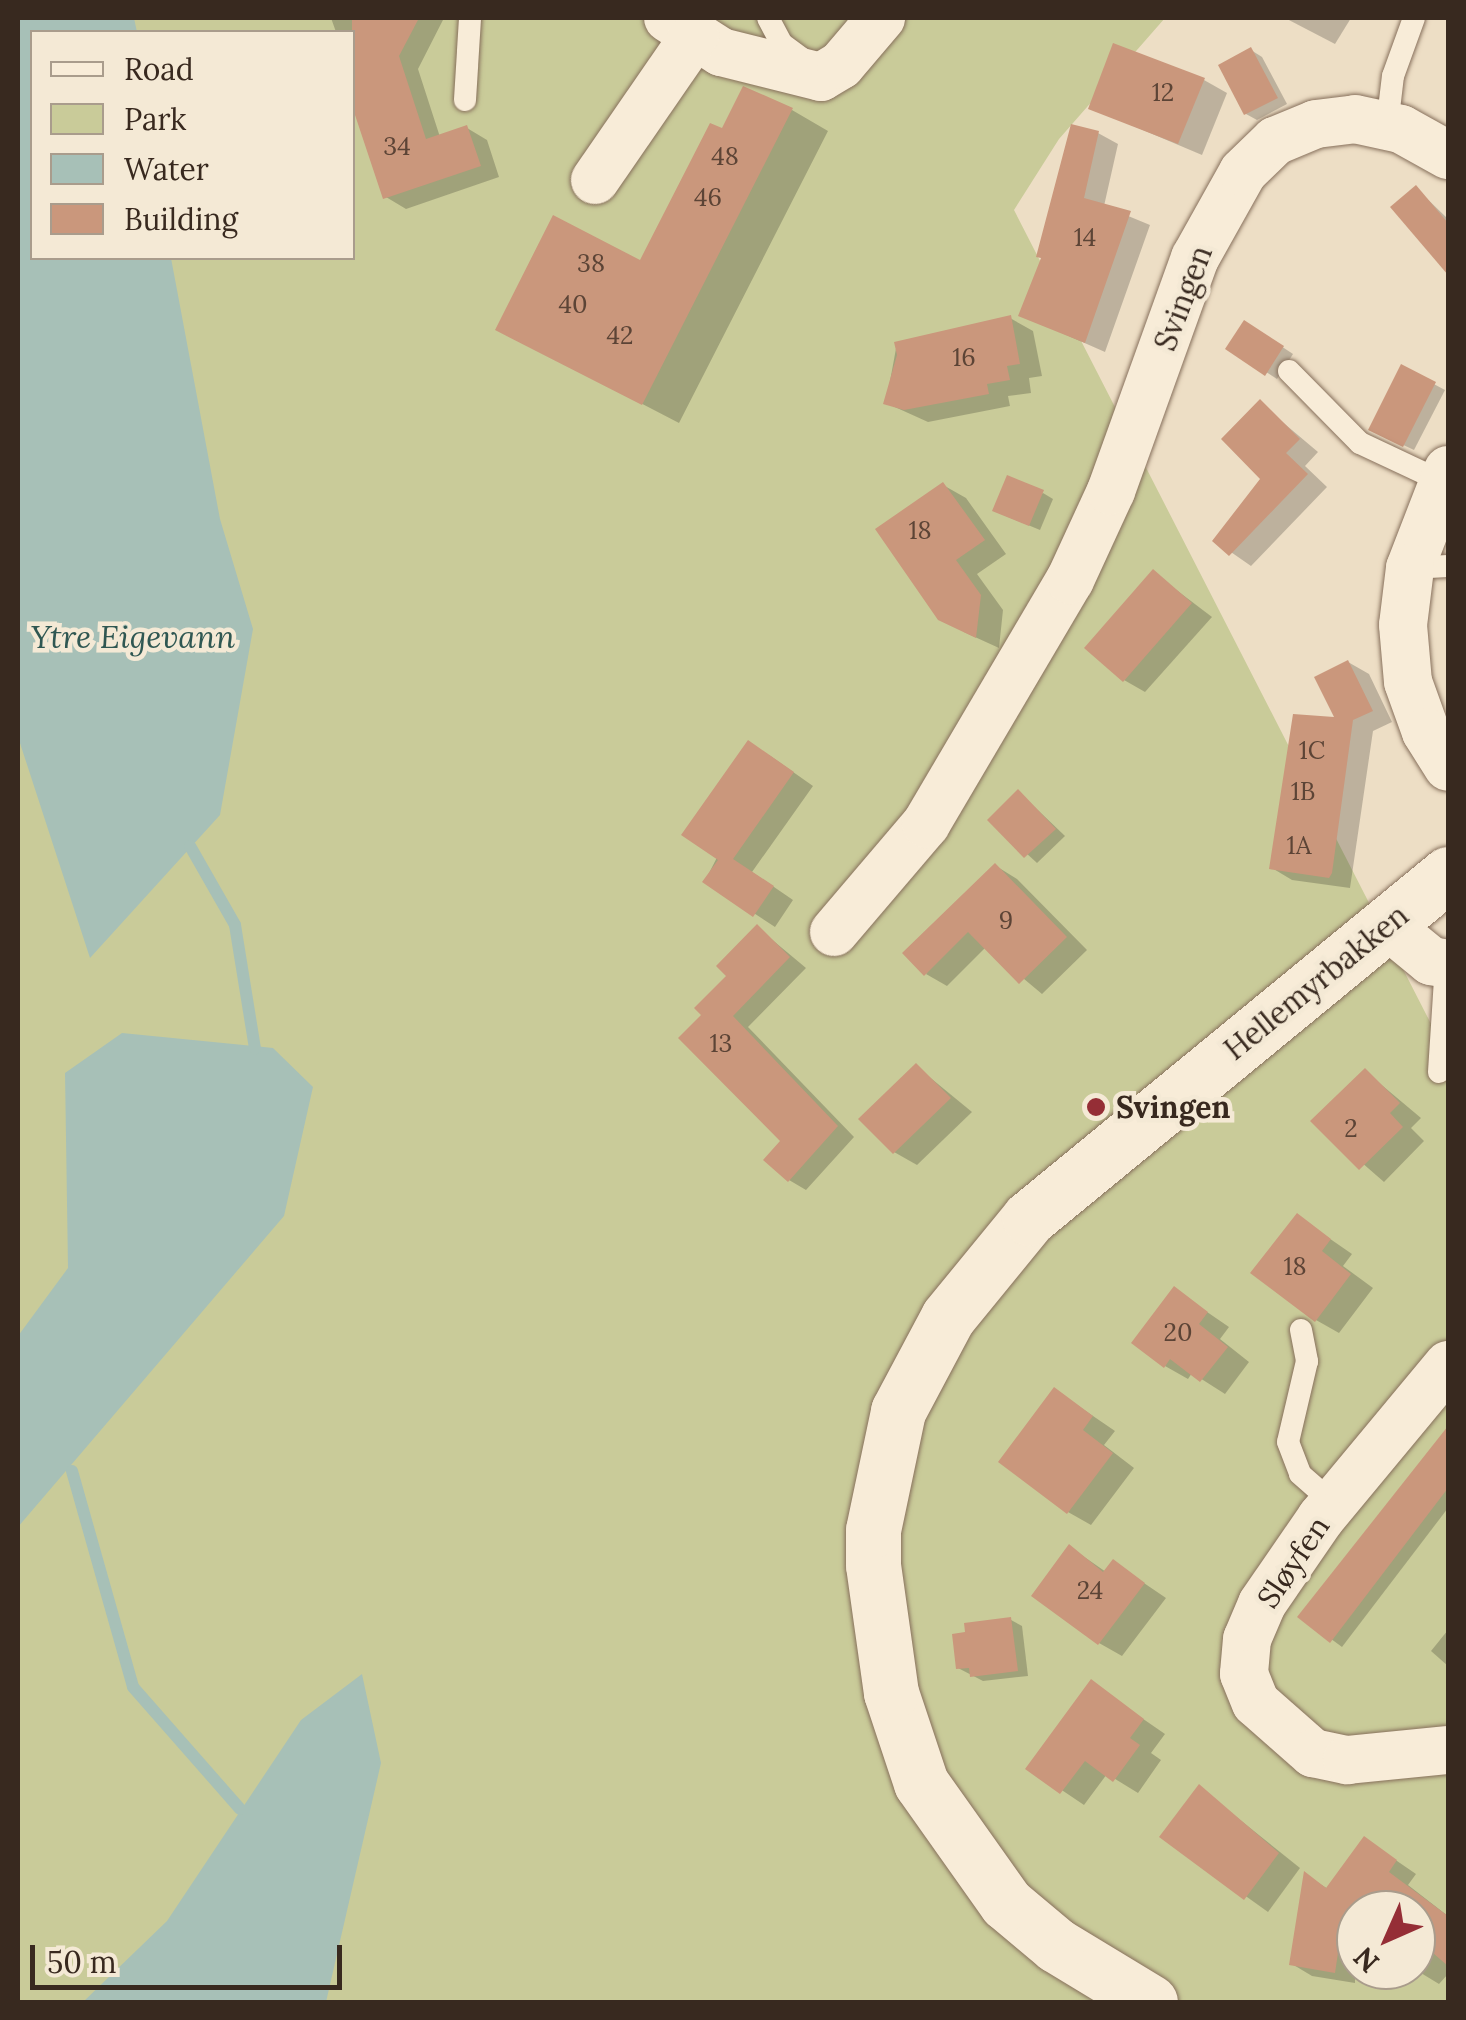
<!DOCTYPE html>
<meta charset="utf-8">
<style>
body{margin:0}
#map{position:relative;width:1466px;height:2020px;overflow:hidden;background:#eddec5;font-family:Lora,serif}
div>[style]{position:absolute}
.green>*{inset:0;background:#c9cb99}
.water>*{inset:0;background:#a7c0b7}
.shadow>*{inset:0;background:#0003}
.stream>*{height:12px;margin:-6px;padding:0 6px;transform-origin:6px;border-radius:6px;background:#a7c0b7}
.building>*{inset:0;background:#ca977c}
.roads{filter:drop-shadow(0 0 2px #87705c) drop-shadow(0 0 2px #87705c)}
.service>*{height:22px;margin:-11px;padding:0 11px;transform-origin:11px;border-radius:11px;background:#f8ecd8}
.minor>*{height:48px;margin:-24px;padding:0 24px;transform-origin:24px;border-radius:24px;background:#f8ecd8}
.tertiary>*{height:55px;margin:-27.5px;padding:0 27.5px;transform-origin:27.5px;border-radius:27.5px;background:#f8ecd8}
.dots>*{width:28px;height:28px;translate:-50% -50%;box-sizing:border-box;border:5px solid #f4e9d5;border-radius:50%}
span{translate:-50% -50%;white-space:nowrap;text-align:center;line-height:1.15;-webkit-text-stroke:9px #f4e9d5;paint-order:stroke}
.number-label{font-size:25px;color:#5c4436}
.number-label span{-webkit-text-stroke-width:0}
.street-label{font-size:30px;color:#38291f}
.poi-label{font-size:30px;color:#38291f;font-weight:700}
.left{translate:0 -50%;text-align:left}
.water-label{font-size:32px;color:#2f5752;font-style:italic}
.frame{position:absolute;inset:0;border:20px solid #38291f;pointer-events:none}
.legend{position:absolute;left:30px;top:30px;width:325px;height:230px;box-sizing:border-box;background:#f4e9d5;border:2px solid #a99c8c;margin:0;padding:12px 18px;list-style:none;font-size:30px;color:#38291f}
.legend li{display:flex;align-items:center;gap:20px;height:50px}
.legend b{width:50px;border:2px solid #a99c8c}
.north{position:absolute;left:1336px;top:1890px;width:100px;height:100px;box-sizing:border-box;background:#f4e9d5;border:2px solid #a99c8c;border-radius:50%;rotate:225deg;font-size:28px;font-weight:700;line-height:40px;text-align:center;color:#38291f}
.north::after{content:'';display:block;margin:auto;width:35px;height:45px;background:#952e36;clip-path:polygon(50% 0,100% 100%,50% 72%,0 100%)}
.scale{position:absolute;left:30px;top:1945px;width:312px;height:45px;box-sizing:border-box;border:5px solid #38291f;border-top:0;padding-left:12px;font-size:30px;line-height:35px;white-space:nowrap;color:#38291f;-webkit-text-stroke:8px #f4e9d5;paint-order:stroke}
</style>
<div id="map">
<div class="green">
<i style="clip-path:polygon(evenodd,18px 18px,1165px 18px,1059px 139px,1014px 210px,1448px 1057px,1448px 2002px,18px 2002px,18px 18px,32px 32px,352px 32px,352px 258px,32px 258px,32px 32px,18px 18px,1356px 1910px,1416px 1910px,1416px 1970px,1356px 1970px,1356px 1910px)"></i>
</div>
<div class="water">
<i style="clip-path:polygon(18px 18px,134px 18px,137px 32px,32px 32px,32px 258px,171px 258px,220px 519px,253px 629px,220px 815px,90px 958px,18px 737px)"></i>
<i style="clip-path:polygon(122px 1033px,273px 1048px,313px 1087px,284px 1216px,18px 1527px,18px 1336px,68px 1268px,65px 1073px)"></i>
<i style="clip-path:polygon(362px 1674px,381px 1763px,326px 2002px,83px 2002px,167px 1921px,301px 1720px)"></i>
</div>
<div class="shadow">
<i style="clip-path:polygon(331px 18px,444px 18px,418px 69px,440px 137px,467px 128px,487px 140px,499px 177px,406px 209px,386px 197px,352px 32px,336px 32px)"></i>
<i style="clip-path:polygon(1285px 18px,1351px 18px,1335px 44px)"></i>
<i style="clip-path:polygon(1251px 50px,1262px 57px,1287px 104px,1257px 120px,1246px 114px)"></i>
<i style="clip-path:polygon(1204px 80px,1227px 93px,1202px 155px,1091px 108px)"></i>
<i style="clip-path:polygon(792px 110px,828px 131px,679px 423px,498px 329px,641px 263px,723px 132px)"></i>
<i style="clip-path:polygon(1098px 133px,1118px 144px,1104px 206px,1150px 225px,1105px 352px,1021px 315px)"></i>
<i style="clip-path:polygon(1416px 188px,1448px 219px,1446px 261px)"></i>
<i style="clip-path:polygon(1010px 318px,1033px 331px,1042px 376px,1029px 378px,1031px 393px,1008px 396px,1010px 406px,928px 422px,886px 403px,897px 343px)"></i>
<i style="clip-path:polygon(1255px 329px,1293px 354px,1277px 379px,1228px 348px)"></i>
<i style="clip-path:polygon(1402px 367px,1445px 390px,1414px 450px,1382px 435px)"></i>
<i style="clip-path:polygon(1260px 403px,1318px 452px,1305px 466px,1327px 487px,1251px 566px,1215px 541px,1264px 478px)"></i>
<i style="clip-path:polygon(943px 485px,966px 498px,1006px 554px,977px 574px,1003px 610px,999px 648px,964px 632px)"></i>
<i style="clip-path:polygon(1043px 493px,1053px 499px,1040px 530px,1006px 516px)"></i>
<i style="clip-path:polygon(1154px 573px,1212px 617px,1145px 692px,1124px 680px)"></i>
<i style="clip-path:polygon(1348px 662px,1369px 674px,1392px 722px,1373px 731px,1350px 888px,1292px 880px,1272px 868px,1338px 720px)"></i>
<i style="clip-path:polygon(769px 755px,813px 786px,752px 872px,793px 900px,775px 927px,705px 881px)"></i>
<i style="clip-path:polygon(1019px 792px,1065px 836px,1037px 863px,990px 820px)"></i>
<i style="clip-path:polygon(996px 866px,1017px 879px,1087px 950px,1042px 994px,986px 947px,947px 986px,926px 974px)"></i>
<i style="clip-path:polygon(757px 927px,806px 968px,748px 1027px,854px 1137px,806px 1190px,789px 1180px,784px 1140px,704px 1015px)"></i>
<i style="clip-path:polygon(916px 1066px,972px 1112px,917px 1165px,894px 1152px)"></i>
<i style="clip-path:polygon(1365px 1071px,1421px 1118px,1411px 1128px,1424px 1141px,1384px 1182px,1314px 1121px)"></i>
<i style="clip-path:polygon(1297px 1216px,1352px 1254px,1343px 1266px,1373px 1288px,1339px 1333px,1316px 1320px)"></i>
<i style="clip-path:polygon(1175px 1290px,1229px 1327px,1220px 1339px,1249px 1362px,1225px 1394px,1192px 1373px,1188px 1379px,1165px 1366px)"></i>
<i style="clip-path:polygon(1055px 1390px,1115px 1431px,1104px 1445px,1134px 1468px,1091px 1525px,1068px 1512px)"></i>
<i style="clip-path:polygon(1448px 1429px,1448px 1508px,1342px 1647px,1300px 1616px)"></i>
<i style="clip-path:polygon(1070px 1547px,1106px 1572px,1113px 1562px,1166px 1598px,1122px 1656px,1099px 1643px)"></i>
<i style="clip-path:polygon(1011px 1620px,1022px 1626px,1028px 1676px,983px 1681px,958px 1668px)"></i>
<i style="clip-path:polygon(1448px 1630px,1448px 1666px,1431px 1651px)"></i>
<i style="clip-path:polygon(1091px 1683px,1165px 1734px,1151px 1753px,1161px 1760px,1138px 1793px,1107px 1774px,1084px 1805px,1029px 1768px)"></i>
<i style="clip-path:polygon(1199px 1787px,1300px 1868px,1268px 1912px,1163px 1837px)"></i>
<i style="clip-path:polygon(1365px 1839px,1416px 1874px,1408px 1885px,1448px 1916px,1448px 1974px,1439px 1984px,1416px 1970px,1416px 1910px,1356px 1910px,1355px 1983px,1312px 1976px,1292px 1964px,1306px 1875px,1328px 1889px)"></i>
</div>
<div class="stream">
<i style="left:190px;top:846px;width:91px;rotate:60.3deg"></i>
<i style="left:235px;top:925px;width:125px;rotate:80.8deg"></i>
<i style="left:72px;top:1471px;width:224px;rotate:74.2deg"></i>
<i style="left:133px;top:1687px;width:162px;rotate:48.7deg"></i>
</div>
<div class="building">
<i style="clip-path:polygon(352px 18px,419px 18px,399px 56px,426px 139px,467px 125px,481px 166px,383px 199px,352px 106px)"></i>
<i style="clip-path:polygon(1113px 43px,1205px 78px,1178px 144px,1088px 109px)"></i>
<i style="clip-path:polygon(1251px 47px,1278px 98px,1244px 115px,1218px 65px)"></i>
<i style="clip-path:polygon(743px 86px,793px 108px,642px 405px,495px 330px,553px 215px,640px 260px,710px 123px,722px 128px)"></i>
<i style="clip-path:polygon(1071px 124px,1099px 131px,1084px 198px,1131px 211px,1085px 343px,1018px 316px,1041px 258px,1036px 257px)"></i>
<i style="clip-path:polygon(1416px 185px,1448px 223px,1448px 275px,1390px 207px)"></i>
<i style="clip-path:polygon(1011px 315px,1020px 364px,1007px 366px,1010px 380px,987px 384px,989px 394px,904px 410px,883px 404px,897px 355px,894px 342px)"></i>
<i style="clip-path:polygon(1244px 320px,1284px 346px,1265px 376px,1225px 349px)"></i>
<i style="clip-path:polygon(1401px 364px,1436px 382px,1403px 447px,1368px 430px)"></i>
<i style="clip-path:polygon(1260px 399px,1300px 439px,1286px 453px,1308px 474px,1229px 556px,1212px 541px,1260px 479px,1221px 439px)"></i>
<i style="clip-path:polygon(1007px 475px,1044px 490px,1029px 526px,992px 511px)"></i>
<i style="clip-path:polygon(943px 482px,985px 540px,956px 560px,981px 595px,976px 638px,938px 620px,875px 529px)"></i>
<i style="clip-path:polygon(1153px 569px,1192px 603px,1123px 682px,1084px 648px)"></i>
<i style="clip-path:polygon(1348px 660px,1373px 711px,1353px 720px,1332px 873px,1329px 878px,1269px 869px,1293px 714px,1334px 717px,1314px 677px)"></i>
<i style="clip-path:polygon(748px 740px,794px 772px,733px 859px,774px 886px,753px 917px,702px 882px,718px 860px,681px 835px)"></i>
<i style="clip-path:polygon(1018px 789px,1056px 829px,1024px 858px,987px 820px)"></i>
<i style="clip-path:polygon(995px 863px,1067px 937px,1019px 984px,968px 932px,924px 976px,902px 953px)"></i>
<i style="clip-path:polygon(757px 924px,790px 957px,733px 1016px,838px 1126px,788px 1182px,763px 1160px,780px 1141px,678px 1038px,701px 1015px,694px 1008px,726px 976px,716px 966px)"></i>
<i style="clip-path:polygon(916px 1063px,951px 1098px,893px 1154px,858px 1119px)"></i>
<i style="clip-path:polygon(1365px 1068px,1400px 1103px,1390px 1113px,1403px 1127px,1359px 1170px,1310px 1121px)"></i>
<i style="clip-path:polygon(1297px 1213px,1331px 1239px,1322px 1251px,1351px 1274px,1315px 1322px,1250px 1273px)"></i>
<i style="clip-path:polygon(1174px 1286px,1208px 1312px,1199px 1324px,1228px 1347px,1200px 1382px,1170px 1359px,1164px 1368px,1131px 1343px)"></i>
<i style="clip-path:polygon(1054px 1387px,1093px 1416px,1083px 1430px,1113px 1453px,1067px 1514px,998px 1462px)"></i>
<i style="clip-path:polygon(1448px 1426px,1448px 1488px,1330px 1643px,1297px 1617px)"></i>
<i style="clip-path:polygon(1069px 1544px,1103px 1572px,1113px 1559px,1145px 1583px,1098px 1645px,1031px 1596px)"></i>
<i style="clip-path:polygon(1011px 1617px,1018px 1671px,970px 1677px,969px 1668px,956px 1669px,952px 1634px,965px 1632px,964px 1623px)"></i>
<i style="clip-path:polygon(1091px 1679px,1144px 1719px,1130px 1738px,1140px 1745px,1113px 1782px,1085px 1761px,1060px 1794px,1025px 1769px)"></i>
<i style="clip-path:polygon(1199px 1784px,1279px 1853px,1244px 1900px,1159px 1837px)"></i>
<i style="clip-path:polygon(1364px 1836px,1397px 1860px,1389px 1872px,1448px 1916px,1448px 1966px,1433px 1953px,1417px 1974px,1412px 1970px,1416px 1910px,1356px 1910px,1356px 1929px,1343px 1919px,1335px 1973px,1289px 1965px,1304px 1871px,1326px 1888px)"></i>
</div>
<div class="roads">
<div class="service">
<i style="left:768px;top:18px;width:30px;rotate:62deg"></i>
<i style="left:782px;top:44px;width:26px;rotate:36deg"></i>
<i style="left:465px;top:100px;width:82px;rotate:-86.5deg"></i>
<i style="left:1387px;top:126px;width:50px;rotate:-83.2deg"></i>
<i style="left:1393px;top:76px;width:62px;rotate:-70.1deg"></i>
<i style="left:1289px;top:371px;width:101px;rotate:45.4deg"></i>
<i style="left:1360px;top:443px;width:92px;rotate:25.2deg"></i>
<i style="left:1410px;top:568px;width:38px;rotate:-3deg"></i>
<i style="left:1439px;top:1072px;width:109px;rotate:-86.3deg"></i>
<i style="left:1301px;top:1330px;width:32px;rotate:79deg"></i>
<i style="left:1307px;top:1361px;width:83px;rotate:103.2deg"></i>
<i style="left:1288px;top:1442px;width:34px;rotate:69deg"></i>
<i style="left:1300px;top:1474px;width:44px;rotate:41.3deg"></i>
</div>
<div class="minor">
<i style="left:668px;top:18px;width:63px;rotate:32.7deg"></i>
<i style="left:721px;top:52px;width:103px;rotate:14deg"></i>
<i style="left:821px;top:77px;width:23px;rotate:-31deg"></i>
<i style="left:841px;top:65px;width:62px;rotate:-49.6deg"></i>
<i style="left:595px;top:180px;width:176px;rotate:-55.4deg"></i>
<i style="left:1448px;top:470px;width:105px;rotate:111.2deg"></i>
<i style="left:1410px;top:568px;width:57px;rotate:97deg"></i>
<i style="left:1403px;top:625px;width:57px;rotate:85deg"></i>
<i style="left:1408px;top:682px;width:53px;rotate:70.2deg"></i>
<i style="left:1426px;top:732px;width:41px;rotate:57.8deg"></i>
<i style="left:1387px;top:925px;width:57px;rotate:39.3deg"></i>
<i style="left:1431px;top:961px;width:17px;rotate:10deg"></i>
<i style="left:834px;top:932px;width:142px;rotate:-49.6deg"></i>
<i style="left:926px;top:824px;width:283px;rotate:-59.5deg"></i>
<i style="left:1070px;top:580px;width:98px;rotate:-65.3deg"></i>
<i style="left:1111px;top:491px;width:248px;rotate:-70.2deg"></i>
<i style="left:1195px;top:258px;width:98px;rotate:-60.8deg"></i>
<i style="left:1243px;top:172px;width:45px;rotate:-44.1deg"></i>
<i style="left:1275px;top:141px;width:44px;rotate:-22.5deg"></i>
<i style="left:1316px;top:124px;width:39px;rotate:-7deg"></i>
<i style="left:1355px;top:119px;width:47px;rotate:12.3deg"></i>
<i style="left:1401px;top:129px;width:54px;rotate:29deg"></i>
<i style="left:1448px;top:1365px;width:199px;rotate:129.7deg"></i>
<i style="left:1321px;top:1518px;width:104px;rotate:124.5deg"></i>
<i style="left:1262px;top:1604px;width:38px;rotate:113deg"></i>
<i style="left:1247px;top:1639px;width:35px;rotate:95deg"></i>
<i style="left:1244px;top:1674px;width:31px;rotate:68deg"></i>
<i style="left:1256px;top:1703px;width:76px;rotate:41.3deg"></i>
<i style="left:1313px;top:1753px;width:35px;rotate:12deg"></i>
<i style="left:1347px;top:1760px;width:101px;rotate:-5.7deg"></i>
</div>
<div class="tertiary">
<i style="left:1150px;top:2002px;width:110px;rotate:-148.8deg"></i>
<i style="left:1056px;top:1945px;width:65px;rotate:-140deg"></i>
<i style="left:1006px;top:1903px;width:147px;rotate:-125.3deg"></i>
<i style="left:921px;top:1783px;width:95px;rotate:-108.4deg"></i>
<i style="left:891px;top:1693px;width:129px;rotate:-98deg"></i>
<i style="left:873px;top:1565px;width:35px;rotate:-90deg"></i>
<i style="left:873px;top:1530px;width:122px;rotate:-78.1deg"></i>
<i style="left:898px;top:1411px;width:106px;rotate:-62deg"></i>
<i style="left:948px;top:1317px;width:128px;rotate:-50.7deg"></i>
<i style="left:1029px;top:1218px;width:542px;rotate:-39.39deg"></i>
</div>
</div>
<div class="dots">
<i style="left:1096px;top:1107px;background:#952e36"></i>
</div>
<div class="number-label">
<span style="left:1163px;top:92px">12</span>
<span style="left:397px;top:146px">34</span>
<span style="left:725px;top:156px">48</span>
<span style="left:708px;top:197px">46</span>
<span style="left:1085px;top:237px">14</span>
<span style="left:591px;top:263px">38</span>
<span style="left:573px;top:304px">40</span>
<span style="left:620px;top:335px">42</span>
<span style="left:964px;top:357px">16</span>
<span style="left:920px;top:530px">18</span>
<span style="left:1312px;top:750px">1C</span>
<span style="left:1303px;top:791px">1B</span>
<span style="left:1299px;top:845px">1A</span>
<span style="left:1006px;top:920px">9</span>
<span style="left:721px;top:1043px">13</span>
<span style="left:1351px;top:1128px">2</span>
<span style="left:1295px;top:1266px">18</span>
<span style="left:1178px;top:1332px">20</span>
<span style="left:1090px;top:1590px">24</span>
</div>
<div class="street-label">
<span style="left:1183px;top:298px;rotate:-69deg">Svingen</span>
<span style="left:1316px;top:982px;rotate:-39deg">Hellemyrbakken</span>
<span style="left:1293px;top:1562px;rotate:-56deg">Sløyfen</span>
</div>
<div class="poi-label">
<span class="left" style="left:1116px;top:1107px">Svingen</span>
</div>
<div class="water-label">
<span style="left:133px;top:637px">Ytre Eigevann</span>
</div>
<div class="frame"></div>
<ul class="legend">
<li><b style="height:12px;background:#f8ecd8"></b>Road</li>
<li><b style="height:28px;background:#c9cb99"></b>Park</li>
<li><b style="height:28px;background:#a7c0b7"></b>Water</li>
<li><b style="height:28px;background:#ca977c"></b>Building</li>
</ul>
<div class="north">N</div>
<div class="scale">50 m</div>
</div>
